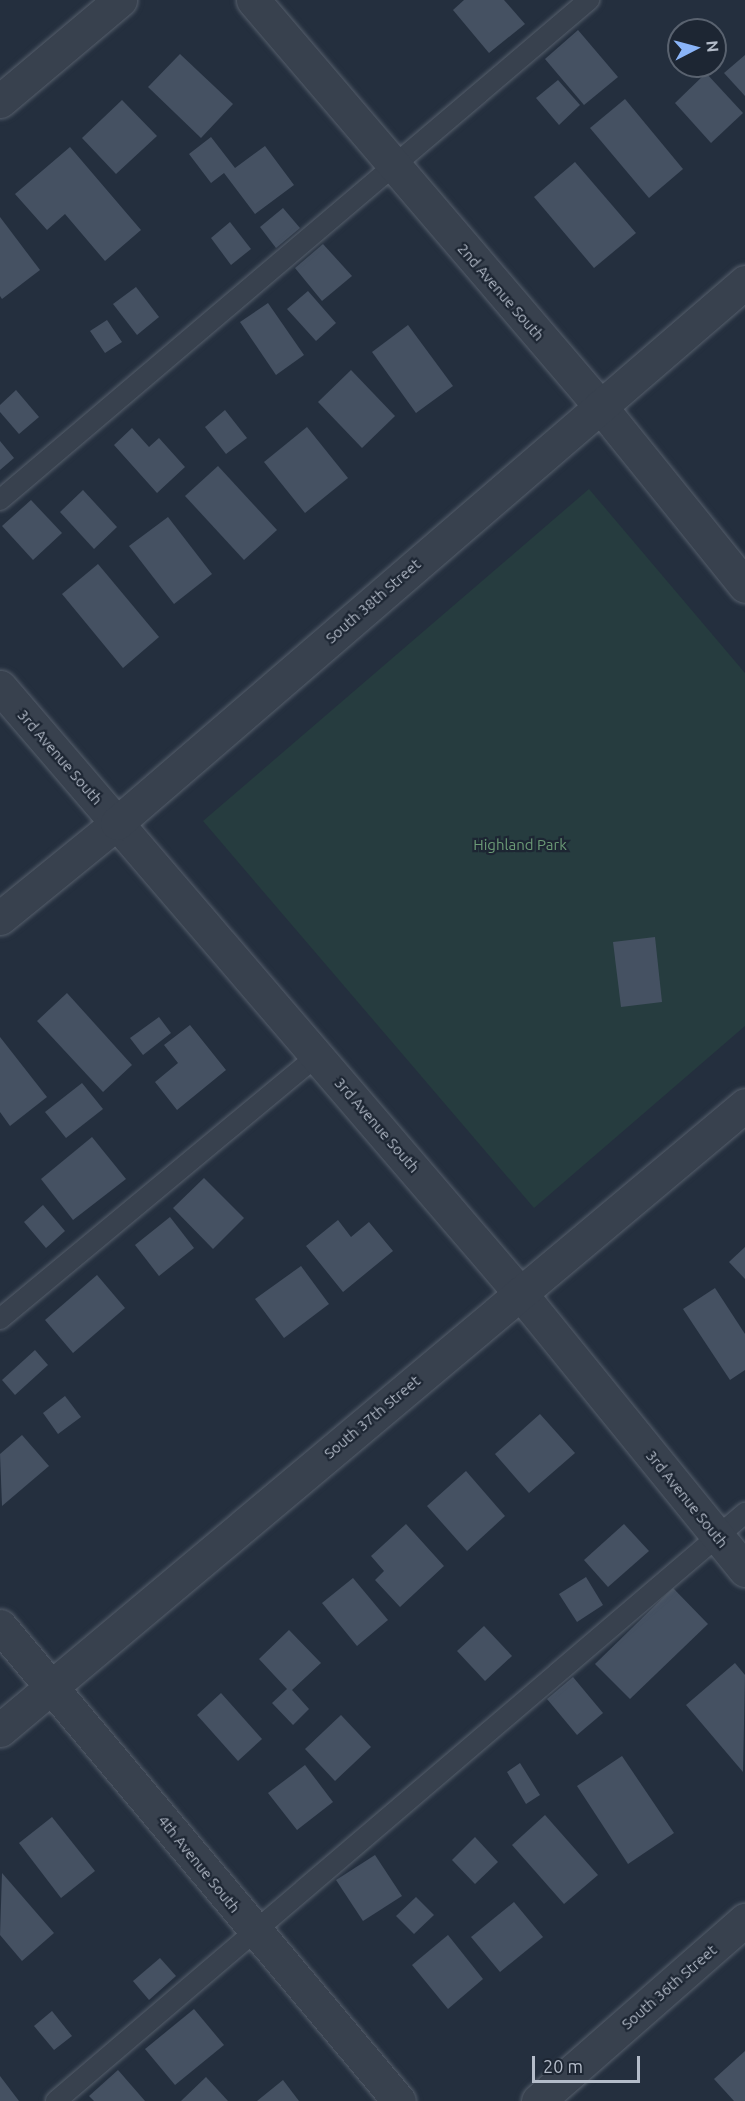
<!DOCTYPE html>
<style>
body{margin:0}
#map{position:relative;width:745px;height:2101px;overflow:hidden;background:#242f3e;font-family:Ubuntu,sans-serif}
div>[style]{position:absolute}
.green>*{inset:0;background:#263c3f}
.building>*{inset:0;background:#455162}
.roads{filter:drop-shadow(0 0 2px #565f6c) drop-shadow(0 0 2px #565f6c)}
.service>*{height:20px;margin:-10px;padding:0 10px;transform-origin:10px;border-radius:10px;background:#38414e}
.minor>*{height:33px;margin:-16.5px;padding:0 16.5px;transform-origin:16.5px;border-radius:16.5px;background:#38414e}
.tertiary>*{height:33px;margin:-16.5px;padding:0 16.5px;transform-origin:16.5px;border-radius:16.5px;background:#38414e}
span{translate:-50% -50%;white-space:nowrap;text-align:center;line-height:1.15;-webkit-text-stroke:4.5px #1d2633;paint-order:stroke}
.street-label{font-size:15px;color:#b4bcc9}
.park-label{font-size:15px;color:#6b9a76}
.north{position:absolute;left:667px;top:18px;width:60px;height:60px;box-sizing:border-box;background:#1d2633;border:2px solid #59626f;border-radius:50%;rotate:84deg;font-size:16px;font-weight:700;line-height:24px;text-align:center;color:#b4bcc9}
.north::after{content:'';display:block;margin:auto;width:21px;height:27px;background:#8ab4f8;clip-path:polygon(50% 0,100% 100%,50% 72%,0 100%)}
.scale{position:absolute;left:532px;top:2056px;width:108px;height:27px;box-sizing:border-box;border:3px solid #b4bcc9;border-top:0;padding-left:8px;font-size:18px;line-height:21px;white-space:nowrap;color:#b4bcc9;-webkit-text-stroke:4px #1d2633;paint-order:stroke}
</style>
<div id="map">
<div class="green">
<i style="clip-path:polygon(589px 489px,745px 673px,745px 1026px,534px 1208px,203px 821px)"></i>
</div>
<div class="building">
<i style="clip-path:polygon(464px 0,504px 0,525px 24px,489px 53px,453px 10px)"></i>
<i style="clip-path:polygon(578px 30px,618px 77px,584px 105px,545px 59px)"></i>
<i style="clip-path:polygon(180px 54px,233px 104px,201px 138px,148px 87px)"></i>
<i style="clip-path:polygon(745px 55px,745px 96px,724px 73px)"></i>
<i style="clip-path:polygon(706px 73px,743px 113px,711px 143px,675px 103px)"></i>
<i style="clip-path:polygon(558px 80px,580px 105px,559px 125px,536px 98px)"></i>
<i style="clip-path:polygon(625px 99px,683px 169px,649px 198px,590px 128px)"></i>
<i style="clip-path:polygon(122px 100px,157px 136px,116px 174px,82px 138px)"></i>
<i style="clip-path:polygon(211px 137px,235px 168px,265px 146px,294px 185px,255px 214px,224px 173px,211px 183px,189px 154px)"></i>
<i style="clip-path:polygon(70px 147px,141px 230px,105px 261px,65px 214px,47px 230px,15px 194px)"></i>
<i style="clip-path:polygon(575px 162px,636px 233px,594px 268px,534px 197px)"></i>
<i style="clip-path:polygon(283px 208px,300px 228px,276px 248px,260px 227px)"></i>
<i style="clip-path:polygon(0 217px,40px 270px,2px 299px,0 296px)"></i>
<i style="clip-path:polygon(230px 222px,251px 249px,231px 265px,211px 238px)"></i>
<i style="clip-path:polygon(323px 244px,352px 276px,322px 301px,295px 268px)"></i>
<i style="clip-path:polygon(136px 287px,159px 317px,137px 335px,113px 304px)"></i>
<i style="clip-path:polygon(308px 291px,336px 323px,316px 341px,287px 309px)"></i>
<i style="clip-path:polygon(268px 303px,304px 355px,276px 375px,240px 322px)"></i>
<i style="clip-path:polygon(107px 320px,122px 342px,105px 353px,90px 331px)"></i>
<i style="clip-path:polygon(408px 325px,453px 386px,416px 413px,372px 352px)"></i>
<i style="clip-path:polygon(351px 370px,395px 416px,362px 448px,318px 402px)"></i>
<i style="clip-path:polygon(16px 390px,39px 417px,19px 434px,0 412px,0 405px)"></i>
<i style="clip-path:polygon(225px 410px,247px 438px,226px 454px,205px 427px)"></i>
<i style="clip-path:polygon(307px 427px,348px 478px,305px 513px,264px 462px)"></i>
<i style="clip-path:polygon(132px 428px,149px 447px,159px 438px,185px 467px,157px 493px,114px 445px)"></i>
<i style="clip-path:polygon(0 441px,14px 458px,0 470px)"></i>
<i style="clip-path:polygon(218px 466px,277px 530px,244px 560px,185px 496px)"></i>
<i style="clip-path:polygon(83px 490px,117px 527px,94px 549px,60px 512px)"></i>
<i style="clip-path:polygon(31px 500px,62px 533px,33px 560px,2px 526px)"></i>
<i style="clip-path:polygon(168px 517px,212px 574px,174px 604px,129px 546px)"></i>
<i style="clip-path:polygon(98px 564px,159px 637px,123px 668px,62px 594px)"></i>
<i style="clip-path:polygon(655px 937px,662px 1002px,621px 1007px,613px 942px)"></i>
<i style="clip-path:polygon(67px 993px,132px 1065px,103px 1092px,37px 1021px)"></i>
<i style="clip-path:polygon(159px 1017px,171px 1033px,143px 1055px,130px 1038px)"></i>
<i style="clip-path:polygon(190px 1025px,226px 1070px,177px 1110px,155px 1082px,178px 1063px,164px 1045px)"></i>
<i style="clip-path:polygon(0 1037px,47px 1097px,10px 1126px,0 1112px)"></i>
<i style="clip-path:polygon(82px 1083px,103px 1109px,66px 1138px,45px 1112px)"></i>
<i style="clip-path:polygon(92px 1137px,126px 1179px,73px 1220px,41px 1179px)"></i>
<i style="clip-path:polygon(204px 1178px,244px 1218px,213px 1249px,173px 1208px)"></i>
<i style="clip-path:polygon(43px 1205px,65px 1231px,46px 1248px,24px 1222px)"></i>
<i style="clip-path:polygon(170px 1217px,194px 1248px,159px 1276px,135px 1245px)"></i>
<i style="clip-path:polygon(338px 1220px,351px 1237px,369px 1222px,393px 1251px,343px 1292px,306px 1246px)"></i>
<i style="clip-path:polygon(745px 1247px,745px 1279px,729px 1262px)"></i>
<i style="clip-path:polygon(301px 1266px,329px 1304px,284px 1338px,255px 1299px)"></i>
<i style="clip-path:polygon(97px 1275px,125px 1308px,73px 1353px,45px 1320px)"></i>
<i style="clip-path:polygon(715px 1288px,745px 1334px,745px 1370px,730px 1380px,683px 1309px)"></i>
<i style="clip-path:polygon(35px 1350px,48px 1365px,15px 1395px,2px 1380px)"></i>
<i style="clip-path:polygon(65px 1396px,81px 1417px,58px 1434px,43px 1413px)"></i>
<i style="clip-path:polygon(540px 1414px,575px 1453px,529px 1493px,495px 1454px)"></i>
<i style="clip-path:polygon(22px 1435px,49px 1466px,2px 1506px,0 1454px)"></i>
<i style="clip-path:polygon(466px 1471px,505px 1516px,467px 1551px,427px 1506px)"></i>
<i style="clip-path:polygon(406px 1524px,444px 1566px,400px 1607px,375px 1580px,384px 1571px,371px 1556px)"></i>
<i style="clip-path:polygon(624px 1524px,649px 1551px,608px 1587px,584px 1560px)"></i>
<i style="clip-path:polygon(586px 1577px,603px 1605px,577px 1622px,559px 1594px)"></i>
<i style="clip-path:polygon(353px 1578px,388px 1620px,357px 1646px,322px 1603px)"></i>
<i style="clip-path:polygon(673px 1588px,708px 1624px,630px 1699px,595px 1664px)"></i>
<i style="clip-path:polygon(484px 1626px,512px 1656px,485px 1681px,457px 1651px)"></i>
<i style="clip-path:polygon(289px 1630px,321px 1663px,292px 1690px,309px 1709px,293px 1725px,272px 1703px,287px 1689px,259px 1659px)"></i>
<i style="clip-path:polygon(735px 1663px,745px 1675px,743px 1772px,686px 1705px)"></i>
<i style="clip-path:polygon(573px 1677px,603px 1713px,577px 1735px,547px 1699px)"></i>
<i style="clip-path:polygon(221px 1693px,262px 1739px,238px 1761px,197px 1715px)"></i>
<i style="clip-path:polygon(341px 1715px,371px 1747px,335px 1781px,305px 1749px)"></i>
<i style="clip-path:polygon(622px 1756px,674px 1833px,628px 1864px,577px 1786px)"></i>
<i style="clip-path:polygon(520px 1763px,540px 1795px,526px 1804px,507px 1772px)"></i>
<i style="clip-path:polygon(305px 1765px,333px 1802px,297px 1830px,268px 1793px)"></i>
<i style="clip-path:polygon(545px 1815px,598px 1875px,564px 1904px,512px 1845px)"></i>
<i style="clip-path:polygon(52px 1817px,95px 1871px,61px 1898px,19px 1843px)"></i>
<i style="clip-path:polygon(475px 1837px,498px 1862px,475px 1884px,452px 1860px)"></i>
<i style="clip-path:polygon(375px 1855px,402px 1896px,363px 1921px,336px 1880px)"></i>
<i style="clip-path:polygon(2px 1873px,54px 1933px,22px 1961px,0 1935px)"></i>
<i style="clip-path:polygon(416px 1897px,434px 1915px,414px 1934px,396px 1916px)"></i>
<i style="clip-path:polygon(514px 1902px,543px 1937px,500px 1972px,471px 1937px)"></i>
<i style="clip-path:polygon(448px 1935px,483px 1979px,448px 2009px,412px 1965px)"></i>
<i style="clip-path:polygon(160px 1958px,176px 1976px,149px 2000px,133px 1981px)"></i>
<i style="clip-path:polygon(194px 2009px,224px 2045px,175px 2085px,145px 2049px)"></i>
<i style="clip-path:polygon(52px 2011px,72px 2036px,54px 2050px,34px 2026px)"></i>
<i style="clip-path:polygon(745px 2051px,745px 2101px,734px 2101px,714px 2079px)"></i>
<i style="clip-path:polygon(118px 2070px,145px 2101px,94px 2101px,89px 2096px)"></i>
<i style="clip-path:polygon(0 2076px,19px 2101px,0 2101px)"></i>
<i style="clip-path:polygon(206px 2077px,228px 2101px,181px 2101px)"></i>
<i style="clip-path:polygon(283px 2080px,299px 2101px,257px 2101px)"></i>
</div>
<div class="roads">
<div class="service">
<i style="left:0;top:500px;width:773px;rotate:-40.33deg"></i>
<i style="left:0;top:1319px;width:412px;rotate:-39.7deg"></i>
<i style="left:56px;top:2101px;width:906px;rotate:-40.48deg"></i>
</div>
<div class="minor">
<i style="left:253px;top:0;width:534px;rotate:49.48deg"></i>
<i style="left:600px;top:406px;width:231px;rotate:51.1deg"></i>
<i style="left:0;top:101px;width:157px;rotate:-40.1deg"></i>
<i style="left:0;top:687px;width:799px;rotate:49.37deg"></i>
<i style="left:520px;top:1293px;width:357px;rotate:50.9deg"></i>
<i style="left:0;top:918px;width:151px;rotate:-39.1deg"></i>
<i style="left:117px;top:823px;width:829px;rotate:-40.74deg"></i>
<i style="left:0;top:1730px;width:972px;rotate:-39.99deg"></i>
<i style="left:538px;top:2101px;width:275px;rotate:-41.2deg"></i>
</div>
<div class="tertiary">
<i style="left:0;top:1626px;width:620px;rotate:49.97deg"></i>
</div>
</div>
<div class="street-label">
<span style="left:501px;top:292px;rotate:49deg">2nd Avenue South</span>
<span style="left:373px;top:601px;rotate:-41deg">South 38th Street</span>
<span style="left:60px;top:757px;rotate:49deg">3rd Avenue South</span>
<span style="left:377px;top:1125px;rotate:49deg">3rd Avenue South</span>
<span style="left:372px;top:1417px;rotate:-40deg">South 37th Street</span>
<span style="left:687px;top:1499px;rotate:51deg">3rd Avenue South</span>
<span style="left:199px;top:1864px;rotate:51deg">4th Avenue South</span>
<span style="left:669px;top:1987px;rotate:-41deg">South 36th Street</span>
</div>
<div class="park-label">
<span style="left:520px;top:845px">Highland Park</span>
</div>
<div class="north">N</div>
<div class="scale">20 m</div>
</div>
